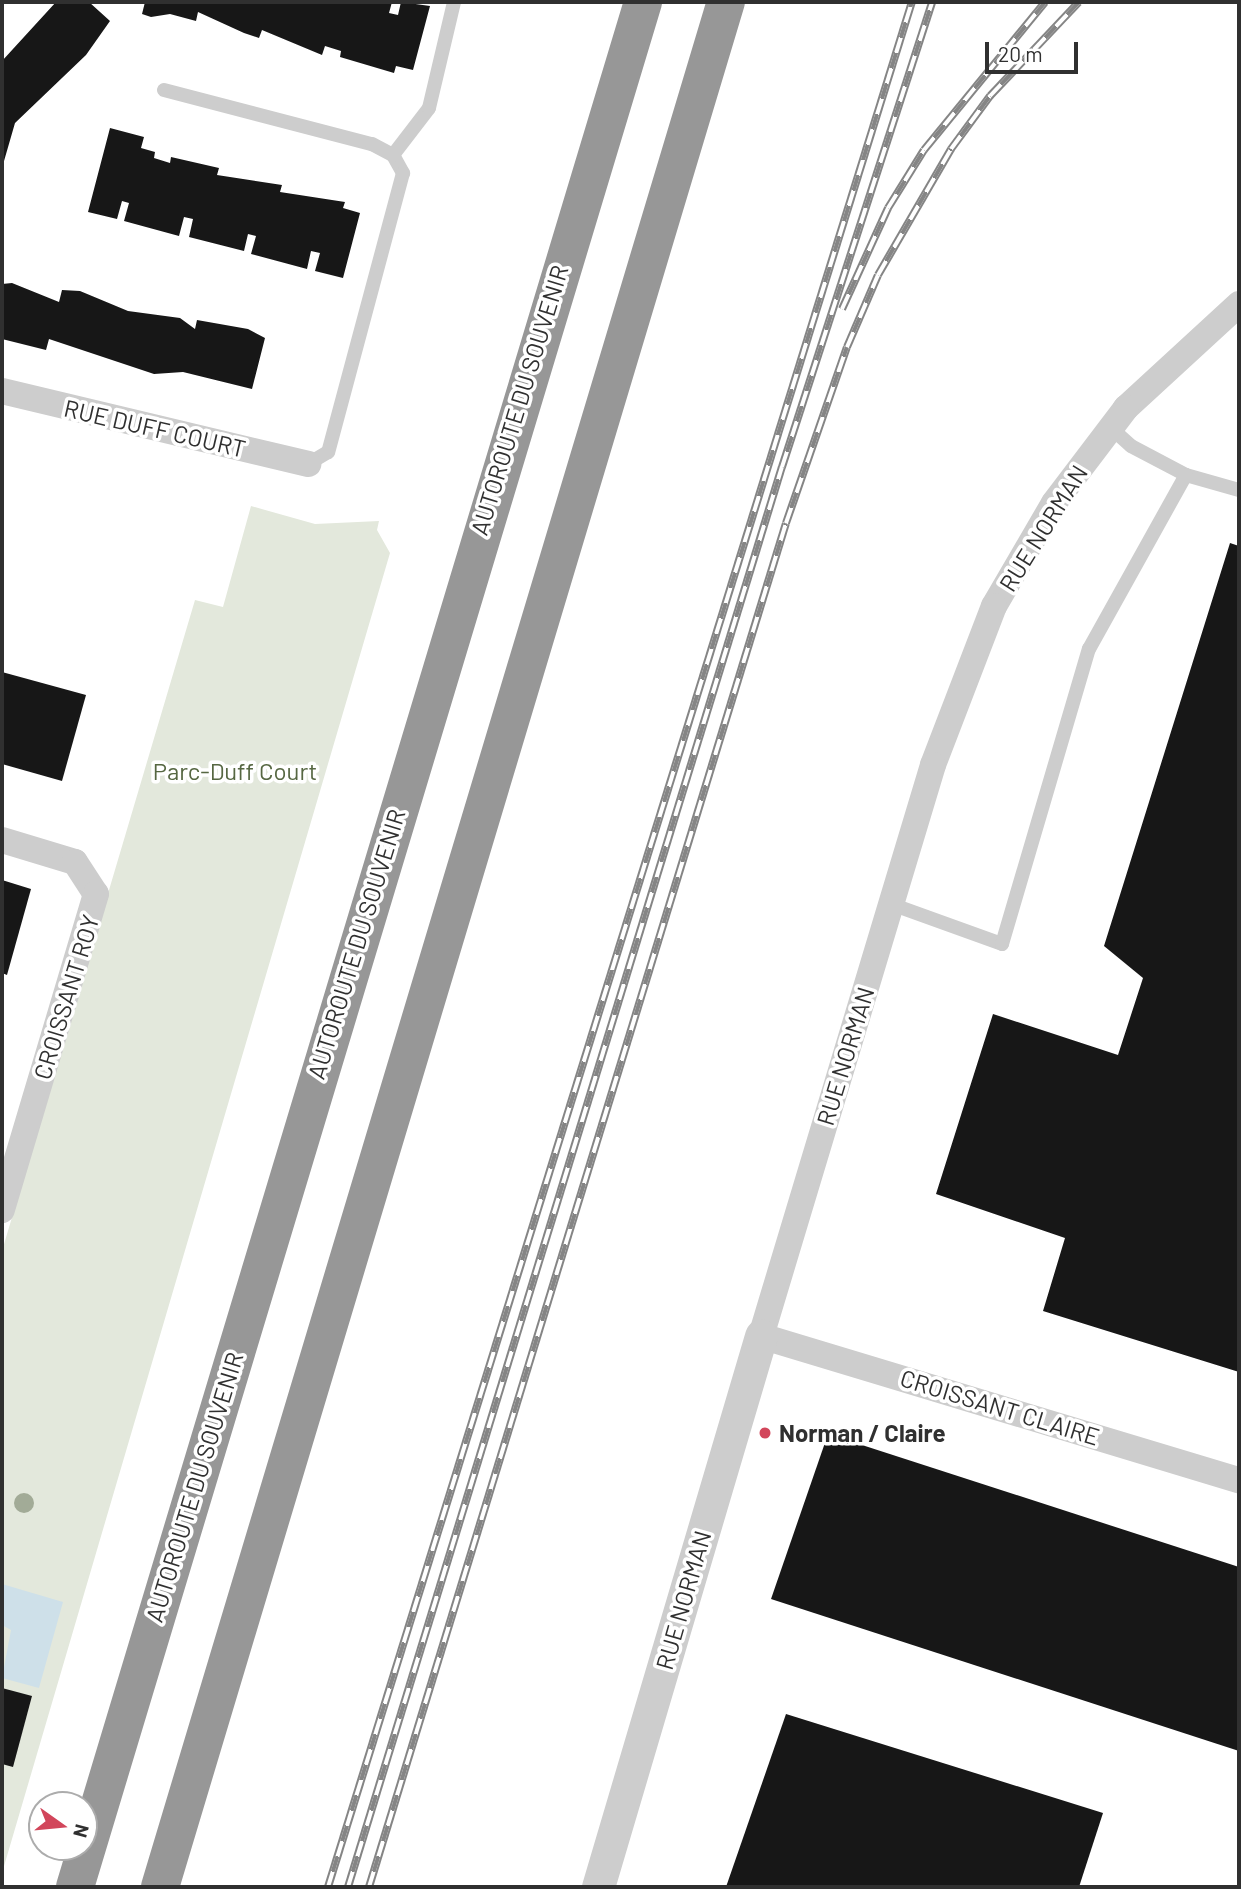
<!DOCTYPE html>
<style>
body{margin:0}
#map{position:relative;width:1241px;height:1889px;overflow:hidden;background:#fff;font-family:Barlow,sans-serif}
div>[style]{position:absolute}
.green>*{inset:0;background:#e3e8dc}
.water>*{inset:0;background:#cee0e9}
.building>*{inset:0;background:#171717}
.service>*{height:14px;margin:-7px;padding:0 7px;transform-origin:7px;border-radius:7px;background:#cdcdcd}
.minor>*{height:26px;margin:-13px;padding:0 13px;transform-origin:13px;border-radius:13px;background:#cdcdcd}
.tertiary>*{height:33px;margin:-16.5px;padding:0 16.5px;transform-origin:16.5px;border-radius:16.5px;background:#cdcdcd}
.motorway>*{height:38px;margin:-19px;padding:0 19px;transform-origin:19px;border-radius:19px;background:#979797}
.rail>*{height:8px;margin-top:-4px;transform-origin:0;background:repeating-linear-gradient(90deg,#fff 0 16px,#858585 0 32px);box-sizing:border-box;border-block:2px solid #858585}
.trees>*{width:20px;height:20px;margin:-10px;border-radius:50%;background:#a2ab97}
.dots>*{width:19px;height:19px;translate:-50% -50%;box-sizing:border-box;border:4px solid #fff;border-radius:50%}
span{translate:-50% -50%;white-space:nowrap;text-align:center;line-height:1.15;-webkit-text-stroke:7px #fff;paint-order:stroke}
.street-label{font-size:24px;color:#303030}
.park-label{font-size:24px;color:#566742}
.poi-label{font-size:24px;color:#303030;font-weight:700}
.left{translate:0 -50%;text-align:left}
.frame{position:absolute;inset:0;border:4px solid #303030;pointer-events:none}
.north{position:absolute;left:28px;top:1791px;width:70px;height:70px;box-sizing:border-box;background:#fff;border:2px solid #acacac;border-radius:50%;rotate:105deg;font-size:19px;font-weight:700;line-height:28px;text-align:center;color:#303030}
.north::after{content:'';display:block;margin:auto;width:24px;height:32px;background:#d2465b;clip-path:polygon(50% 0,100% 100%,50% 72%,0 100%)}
.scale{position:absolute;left:985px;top:42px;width:93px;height:32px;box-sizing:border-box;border:4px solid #303030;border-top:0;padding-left:9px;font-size:21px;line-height:24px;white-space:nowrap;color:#303030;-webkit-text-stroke:5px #fff;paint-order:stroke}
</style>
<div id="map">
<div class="green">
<i style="clip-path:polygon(251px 506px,315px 524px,379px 521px,377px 530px,390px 553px,2px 1873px,2px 1251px,195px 600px,223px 607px)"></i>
</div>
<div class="water">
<i style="clip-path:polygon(2px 1584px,63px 1602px,39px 1688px,2px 1678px,11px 1630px,2px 1625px)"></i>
</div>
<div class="building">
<i style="clip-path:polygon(56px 2px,89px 2px,110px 21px,86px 55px,15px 123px,2px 168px,2px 61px)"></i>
<i style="clip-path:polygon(145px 2px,392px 2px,389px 13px,398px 15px,401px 2px,430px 6px,413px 70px,396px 66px,394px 73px,340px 57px,341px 51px,325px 46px,322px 55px,262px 30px,259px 38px,244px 33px,198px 12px,196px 21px,170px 14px,151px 17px,142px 14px)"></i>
<i style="clip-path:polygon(110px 128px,144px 137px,141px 148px,155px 152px,154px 158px,170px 163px,171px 157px,219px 168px,217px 175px,282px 185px,280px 192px,345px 202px,343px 208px,360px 213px,343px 278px,315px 271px,320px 253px,311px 251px,307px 269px,251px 254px,256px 236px,248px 234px,244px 251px,189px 237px,193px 219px,184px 217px,179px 236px,124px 221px,129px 203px,122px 201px,117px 219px,88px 212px)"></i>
<i style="clip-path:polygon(12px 283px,59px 302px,62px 290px,80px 291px,128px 311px,180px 318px,195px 329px,197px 320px,248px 329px,265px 338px,252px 389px,183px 372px,154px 374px,49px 339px,46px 350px,2px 339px,2px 284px)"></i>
<i style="clip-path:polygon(1230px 543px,1239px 546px,1239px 1372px,1043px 1311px,1065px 1238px,936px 1194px,993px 1014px,1118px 1055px,1143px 978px,1104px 946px)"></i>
<i style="clip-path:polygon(2px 672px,86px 695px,62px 781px,2px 764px)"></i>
<i style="clip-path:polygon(2px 880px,31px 889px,7px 975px,2px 973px)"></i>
<i style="clip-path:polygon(828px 1434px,1239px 1567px,1239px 1751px,771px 1599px)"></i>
<i style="clip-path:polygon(2px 1688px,32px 1696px,13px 1767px,2px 1764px)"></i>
<i style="clip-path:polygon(786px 1714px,1103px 1813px,1079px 1887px,726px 1887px)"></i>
</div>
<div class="service">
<i style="left:164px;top:90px;width:215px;rotate:14.6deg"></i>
<i style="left:372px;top:144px;width:24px;rotate:28deg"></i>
<i style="left:393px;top:155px;width:21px;rotate:61deg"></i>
<i style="left:403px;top:173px;width:289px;rotate:105deg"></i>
<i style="left:328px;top:452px;width:23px;rotate:149deg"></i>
<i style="left:393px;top:155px;width:59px;rotate:-52.5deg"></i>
<i style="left:429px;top:108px;width:109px;rotate:-76.7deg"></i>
<i style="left:1110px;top:427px;width:28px;rotate:42deg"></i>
<i style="left:1131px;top:446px;width:62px;rotate:27.8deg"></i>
<i style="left:1186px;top:475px;width:55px;rotate:15.8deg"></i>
<i style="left:891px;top:904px;width:118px;rotate:19.8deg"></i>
<i style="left:1002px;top:944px;width:308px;rotate:-73.6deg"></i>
<i style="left:1089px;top:649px;width:199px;rotate:-60.9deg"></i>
</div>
<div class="minor">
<i style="left:1239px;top:304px;width:154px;rotate:137.4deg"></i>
<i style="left:1126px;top:408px;width:119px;rotate:127.2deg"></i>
<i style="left:1054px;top:503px;width:119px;rotate:120.2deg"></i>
<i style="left:994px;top:606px;width:170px;rotate:111deg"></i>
<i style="left:933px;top:765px;width:596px;rotate:106.76deg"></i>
<i style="left:761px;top:1336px;width:499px;rotate:16.8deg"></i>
<i style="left:2px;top:391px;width:315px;rotate:13.4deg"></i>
<i style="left:2px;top:840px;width:76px;rotate:16.8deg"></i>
<i style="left:75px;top:862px;width:38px;rotate:57deg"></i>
<i style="left:96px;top:894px;width:330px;rotate:106.6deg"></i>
</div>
<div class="tertiary">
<i style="left:598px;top:1887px;width:575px;rotate:-73.52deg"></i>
</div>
<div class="motorway">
<i style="left:75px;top:1887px;width:1969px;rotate:-73.23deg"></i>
<i style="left:160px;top:1887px;width:1968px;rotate:-73.29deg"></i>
</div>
<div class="rail">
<i style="left:842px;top:309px;width:111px;rotate:-65.5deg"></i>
<i style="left:888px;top:208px;width:68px;rotate:-58.2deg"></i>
<i style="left:924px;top:150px;width:191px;rotate:-50.7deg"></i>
<i style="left:328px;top:1887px;width:1973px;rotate:-72.79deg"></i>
<i style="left:348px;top:1887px;width:1485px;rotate:-73.01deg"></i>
<i style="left:782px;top:467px;width:489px;rotate:-72.1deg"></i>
<i style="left:369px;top:1887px;width:1426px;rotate:-73deg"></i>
<i style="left:786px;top:523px;width:186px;rotate:-70.9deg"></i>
<i style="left:847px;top:347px;width:78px;rotate:-66.7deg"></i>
<i style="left:878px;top:275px;width:146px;rotate:-59.9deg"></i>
<i style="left:951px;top:149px;width:66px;rotate:-53.7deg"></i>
<i style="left:990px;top:96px;width:129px;rotate:-46.6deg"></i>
</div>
<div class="trees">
<i style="left:24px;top:1503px"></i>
</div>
<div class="dots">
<i style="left:765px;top:1433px;background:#d2465b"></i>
</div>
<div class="street-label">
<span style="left:519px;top:400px;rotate:-73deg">AUTOROUTE DU SOUVENIR</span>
<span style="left:155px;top:428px;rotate:13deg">RUE DUFF COURT</span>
<span style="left:1043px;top:528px;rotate:-58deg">RUE NORMAN</span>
<span style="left:356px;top:944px;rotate:-73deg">AUTOROUTE DU SOUVENIR</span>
<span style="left:66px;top:997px;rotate:-73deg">CROISSANT ROY</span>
<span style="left:845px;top:1056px;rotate:-73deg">RUE NORMAN</span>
<span style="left:1000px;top:1407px;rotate:17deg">CROISSANT CLAIRE</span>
<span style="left:194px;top:1487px;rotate:-73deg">AUTOROUTE DU SOUVENIR</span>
<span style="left:683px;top:1600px;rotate:-74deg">RUE NORMAN</span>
</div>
<div class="park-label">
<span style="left:235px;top:771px">Parc-Duff Court</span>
</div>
<div class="poi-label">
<span class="left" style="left:779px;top:1433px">Norman / Claire</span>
</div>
<div class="frame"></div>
<div class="north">N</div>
<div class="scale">20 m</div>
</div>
